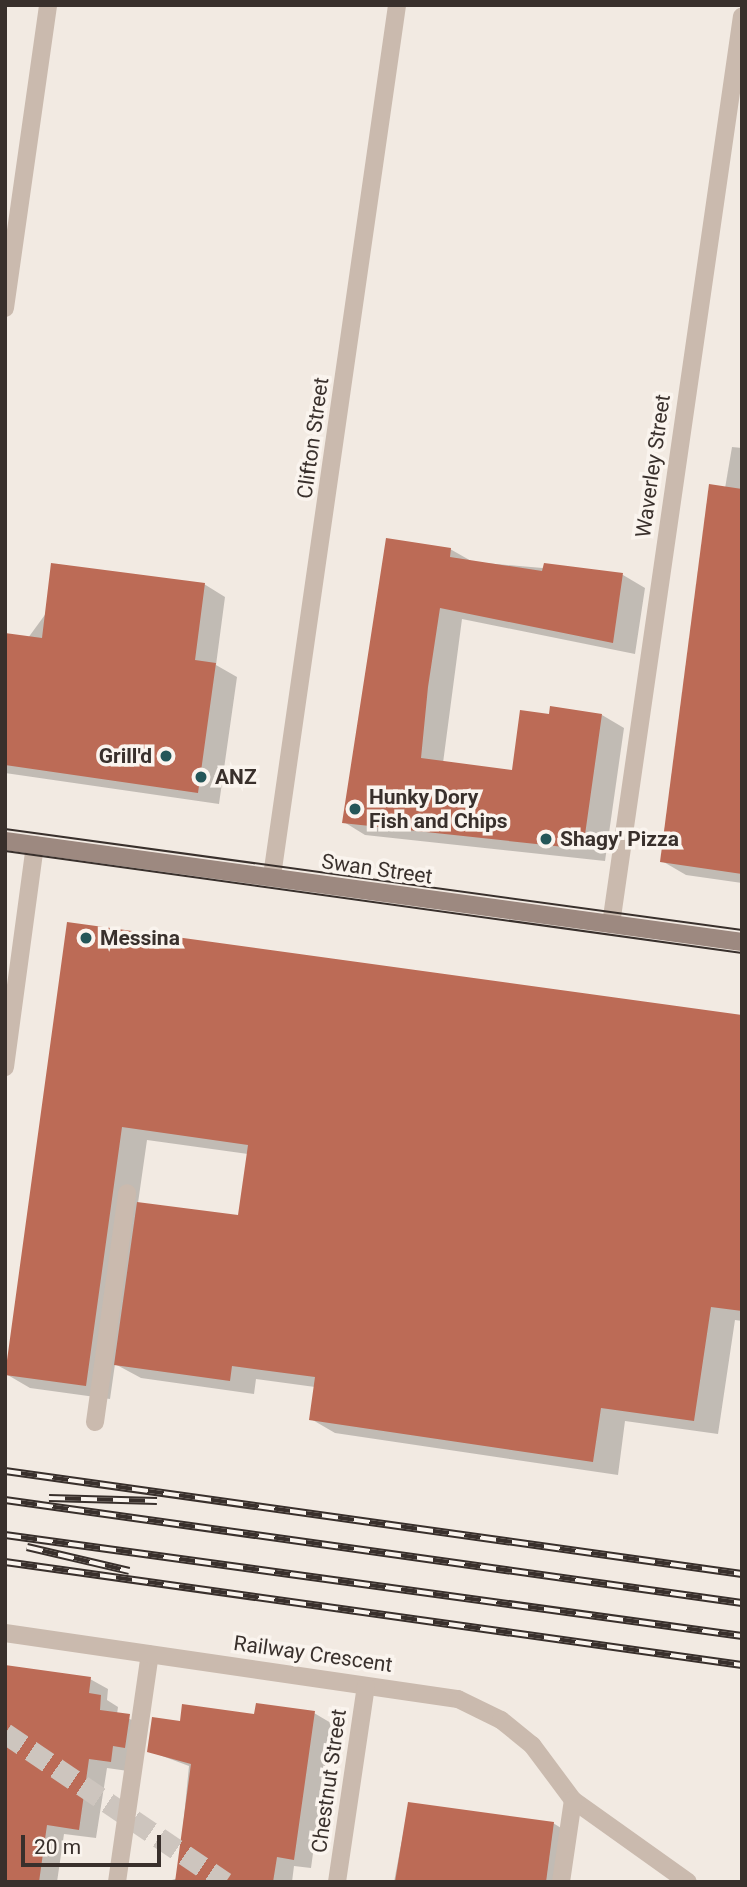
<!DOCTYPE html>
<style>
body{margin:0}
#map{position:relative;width:747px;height:1887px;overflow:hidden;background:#f2eae2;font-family:Roboto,sans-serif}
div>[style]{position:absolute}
.shadow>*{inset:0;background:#0003}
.building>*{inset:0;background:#bc6b56}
.motorway-tunnel>*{height:21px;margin-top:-10.5px;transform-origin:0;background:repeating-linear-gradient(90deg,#cdc5be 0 21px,transparent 0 31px)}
.service>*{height:18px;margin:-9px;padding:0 9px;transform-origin:9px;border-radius:9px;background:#cabaae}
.minor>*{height:18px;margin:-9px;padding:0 9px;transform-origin:9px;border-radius:9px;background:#cabaae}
.secondary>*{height:18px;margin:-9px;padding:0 9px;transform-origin:9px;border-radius:9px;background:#9d8980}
.tram>*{height:2px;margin:-1px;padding:0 1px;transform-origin:1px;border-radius:1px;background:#39302c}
.rail>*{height:8px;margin-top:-4px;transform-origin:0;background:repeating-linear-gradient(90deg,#faf4ee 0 16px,#39302c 0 32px);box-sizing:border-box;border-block:2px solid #39302c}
.dots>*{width:19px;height:19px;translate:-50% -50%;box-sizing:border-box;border:4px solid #faf4ee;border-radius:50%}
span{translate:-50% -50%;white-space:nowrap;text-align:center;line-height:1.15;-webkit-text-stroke:7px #faf4ee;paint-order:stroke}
.street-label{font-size:21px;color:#39302c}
.poi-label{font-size:21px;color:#39302c;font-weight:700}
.right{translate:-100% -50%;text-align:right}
.left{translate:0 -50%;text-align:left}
.frame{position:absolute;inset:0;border:7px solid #39302c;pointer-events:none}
.scale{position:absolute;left:21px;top:1835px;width:140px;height:32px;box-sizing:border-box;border:4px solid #39302c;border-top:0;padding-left:9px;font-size:21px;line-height:24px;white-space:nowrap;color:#39302c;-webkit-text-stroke:5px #faf4ee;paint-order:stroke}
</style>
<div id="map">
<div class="shadow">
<i style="clip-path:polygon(732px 447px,742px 448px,742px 883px,686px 875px,662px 861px)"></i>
<i style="clip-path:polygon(450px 549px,473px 562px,623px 575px,645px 588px,635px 654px,462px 619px,443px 763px,514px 772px,602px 715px,624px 728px,605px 861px,365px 835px,344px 822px)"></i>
<i style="clip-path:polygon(204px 584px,225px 597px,216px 665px,237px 677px,219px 804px,5px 773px,5px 635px,28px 638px,47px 612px)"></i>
<i style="clip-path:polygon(evenodd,68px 924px,742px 1018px,742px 1321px,735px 1320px,718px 1434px,625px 1421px,618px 1475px,335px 1433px,311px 1419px,315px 1387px,256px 1379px,254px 1394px,141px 1378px,115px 1364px,110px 1399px,30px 1388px,6px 1374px,68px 924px,147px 1140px,248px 1154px,240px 1217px,138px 1203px,147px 1140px)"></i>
<i style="clip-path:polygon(90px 1679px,108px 1689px,107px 1700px,118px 1707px,117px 1714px,147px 1726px,128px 1771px,107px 1768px,96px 1838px,64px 1834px,57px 1882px,5px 1882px)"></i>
<i style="clip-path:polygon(314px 1713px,331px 1723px,311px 1868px,294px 1866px,292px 1882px,166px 1882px,178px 1878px,189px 1766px,149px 1751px,181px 1723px)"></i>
<i style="clip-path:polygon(409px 1803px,553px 1823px,574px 1836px,568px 1882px,394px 1882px)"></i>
</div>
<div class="building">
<i style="clip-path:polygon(709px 484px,742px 489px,742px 874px,660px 862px)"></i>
<i style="clip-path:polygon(386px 538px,451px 548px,450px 557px,542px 571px,544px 563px,623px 573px,613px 643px,440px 608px,428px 687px,421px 758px,512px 770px,520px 710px,549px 714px,550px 706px,602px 714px,583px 849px,342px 823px)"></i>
<i style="clip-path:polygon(51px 563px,205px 583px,195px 660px,216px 663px,198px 793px,5px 765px,5px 633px,42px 638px)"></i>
<i style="clip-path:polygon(67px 922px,742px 1015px,742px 1311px,711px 1307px,694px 1421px,601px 1408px,593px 1462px,309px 1420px,315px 1377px,232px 1366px,230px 1381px,114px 1365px,137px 1202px,238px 1215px,248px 1145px,122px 1127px,86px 1386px,5px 1375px)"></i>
<i style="clip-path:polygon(5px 1665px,91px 1677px,89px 1693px,101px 1695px,100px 1710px,130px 1714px,125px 1748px,113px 1746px,111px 1762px,89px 1759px,79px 1830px,47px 1825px,39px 1882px,5px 1882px)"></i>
<i style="clip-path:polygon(256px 1703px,315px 1711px,294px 1860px,277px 1857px,273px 1882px,175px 1882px,191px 1764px,147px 1752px,152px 1717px,180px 1721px,182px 1704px,254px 1714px)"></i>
<i style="clip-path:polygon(408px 1802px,554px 1822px,546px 1882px,395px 1882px)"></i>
</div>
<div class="motorway-tunnel">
<i style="left:5px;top:1733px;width:266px;rotate:34.1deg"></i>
</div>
<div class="service">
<i style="left:95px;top:1422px;width:231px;rotate:-82deg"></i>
<i style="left:117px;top:1882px;width:230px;rotate:-81.8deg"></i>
</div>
<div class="minor">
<i style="left:5px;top:308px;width:306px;rotate:-81.9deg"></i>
<i style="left:272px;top:876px;width:880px;rotate:-81.83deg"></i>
<i style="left:611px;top:924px;width:917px;rotate:-81.79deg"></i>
<i style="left:5px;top:1067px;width:224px;rotate:-82.3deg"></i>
<i style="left:5px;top:1633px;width:458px;rotate:8.3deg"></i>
<i style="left:458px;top:1699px;width:48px;rotate:26deg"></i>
<i style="left:501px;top:1720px;width:40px;rotate:39deg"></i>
<i style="left:532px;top:1745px;width:69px;rotate:53.3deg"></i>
<i style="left:573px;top:1800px;width:141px;rotate:35.5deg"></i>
<i style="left:337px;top:1882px;width:198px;rotate:-81.6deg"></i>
<i style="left:561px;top:1882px;width:83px;rotate:-81.7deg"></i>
</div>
<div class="secondary">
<i style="left:5px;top:841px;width:744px;rotate:7.8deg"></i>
</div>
<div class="tram">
<i style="left:5px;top:829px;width:744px;rotate:7.8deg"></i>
<i style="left:5px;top:851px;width:744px;rotate:7.88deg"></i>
</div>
<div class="rail">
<i style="left:5px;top:1471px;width:744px;rotate:7.96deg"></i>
<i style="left:49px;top:1498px;width:108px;rotate:1.6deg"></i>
<i style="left:5px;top:1500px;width:744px;rotate:7.96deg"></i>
<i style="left:5px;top:1535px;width:744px;rotate:7.8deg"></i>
<i style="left:27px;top:1547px;width:105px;rotate:13.2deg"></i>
<i style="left:5px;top:1562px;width:744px;rotate:7.96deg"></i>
</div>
<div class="dots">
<i style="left:166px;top:756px;background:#245658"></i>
<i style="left:201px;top:777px;background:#245658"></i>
<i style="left:355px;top:809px;background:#245658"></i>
<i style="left:546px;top:839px;background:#245658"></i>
<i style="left:86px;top:938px;background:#245658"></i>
</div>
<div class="street-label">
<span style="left:313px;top:438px;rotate:-82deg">Clifton Street</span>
<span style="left:653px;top:466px;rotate:-82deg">Waverley Street</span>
<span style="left:377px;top:869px;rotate:8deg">Swan Street</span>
<span style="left:313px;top:1654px;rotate:8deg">Railway Crescent</span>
<span style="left:329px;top:1781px;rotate:-82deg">Chestnut Street</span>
</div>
<div class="poi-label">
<span class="right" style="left:152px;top:756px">Grill'd</span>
<span class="left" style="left:215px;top:777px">ANZ</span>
<span class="left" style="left:369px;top:809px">Hunky Dory<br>Fish and Chips</span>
<span class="left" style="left:560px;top:839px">Shagy' Pizza</span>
<span class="left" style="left:100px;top:938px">Messina</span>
</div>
<div class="frame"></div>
<div class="scale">20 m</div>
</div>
